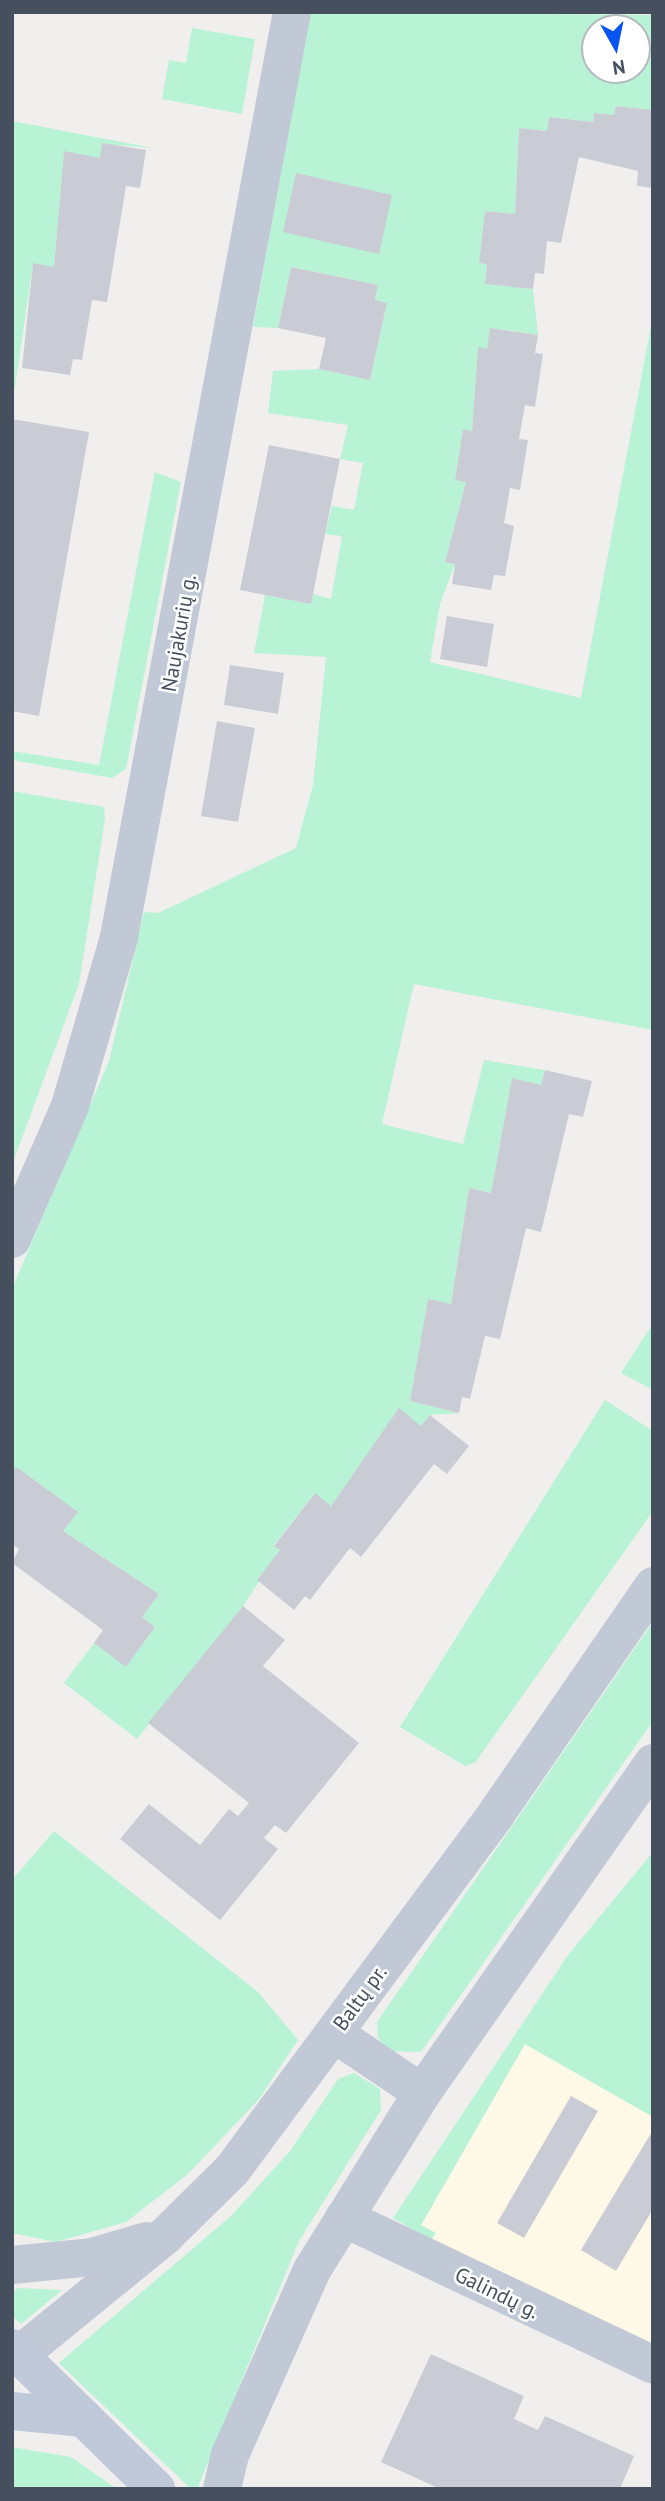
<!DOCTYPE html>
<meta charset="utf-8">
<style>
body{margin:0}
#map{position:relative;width:665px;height:2501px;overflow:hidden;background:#f1efee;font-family:"PT Sans",sans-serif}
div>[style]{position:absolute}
.commercial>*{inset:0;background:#fef9e6}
.green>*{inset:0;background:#b8f3d6}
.building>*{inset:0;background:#caccd5}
.minor>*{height:38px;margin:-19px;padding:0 19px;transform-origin:19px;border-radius:19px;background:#c0c9d5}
.tertiary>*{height:38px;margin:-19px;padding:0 19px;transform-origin:19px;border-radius:19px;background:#c0c9d5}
.secondary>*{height:38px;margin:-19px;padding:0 19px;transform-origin:19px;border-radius:19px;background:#bfc9da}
span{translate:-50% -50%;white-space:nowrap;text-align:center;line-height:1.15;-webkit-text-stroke:5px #fff;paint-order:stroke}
.street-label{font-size:21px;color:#454f5e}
.frame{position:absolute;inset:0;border:14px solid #454f5e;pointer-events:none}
.north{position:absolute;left:581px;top:14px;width:70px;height:70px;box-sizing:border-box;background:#fff;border:2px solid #b5b9bf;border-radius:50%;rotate:171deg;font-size:19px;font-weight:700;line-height:28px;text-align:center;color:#454f5e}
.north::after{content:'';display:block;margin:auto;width:24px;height:32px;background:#0754f3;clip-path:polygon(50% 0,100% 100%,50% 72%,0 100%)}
</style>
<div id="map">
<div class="commercial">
<i style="clip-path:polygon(525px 2044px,653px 2117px,653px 2350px,431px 2240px,421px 2226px)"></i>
</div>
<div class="green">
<i style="clip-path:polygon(evenodd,310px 12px,653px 15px,653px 110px,616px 106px,614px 115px,594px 113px,593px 122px,549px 117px,547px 131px,519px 128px,515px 214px,485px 211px,479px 263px,487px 264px,485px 283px,533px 289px,538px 335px,491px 328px,487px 349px,478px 348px,472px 431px,463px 430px,455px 480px,466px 482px,445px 562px,455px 564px,440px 604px,430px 662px,581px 698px,653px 315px,653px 1030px,414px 984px,382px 1124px,463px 1144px,484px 1060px,545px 1070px,541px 1085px,512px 1078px,491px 1193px,469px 1188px,451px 1304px,428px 1300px,410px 1401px,459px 1413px,430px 1415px,421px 1426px,399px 1409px,331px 1506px,314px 1494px,274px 1545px,280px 1550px,243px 1606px,137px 1739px,64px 1683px,94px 1643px,126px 1666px,155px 1627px,142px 1617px,159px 1594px,63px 1531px,77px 1512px,12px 1469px,12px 1289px,109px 1061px,144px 912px,158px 913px,296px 848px,313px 785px,326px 657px,254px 653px,265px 595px,311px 604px,313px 594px,331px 599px,342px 536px,325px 534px,332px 506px,354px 510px,363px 463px,340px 459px,348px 425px,268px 413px,273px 371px,319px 369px,370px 380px,387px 303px,375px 300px,378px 285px,291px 267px,278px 328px,253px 327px,310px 12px,595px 28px,637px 28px,637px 70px,595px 70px,595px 28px)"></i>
<i style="clip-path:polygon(192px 28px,255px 39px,242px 114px,162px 99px,169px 60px,186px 63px)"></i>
<i style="clip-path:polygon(12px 121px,153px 148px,103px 144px,100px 158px,64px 152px,54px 267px,33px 264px,12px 407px)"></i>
<i style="clip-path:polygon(155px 472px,181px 482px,126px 769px,112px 778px,12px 760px,12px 751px,99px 765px)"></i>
<i style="clip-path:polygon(12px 791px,104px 807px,105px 819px,79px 984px,12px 1165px)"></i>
<i style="clip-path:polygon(653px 1323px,653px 1390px,621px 1373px)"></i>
<i style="clip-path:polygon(605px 1400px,653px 1431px,653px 1511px,475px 1763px,465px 1766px,400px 1727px)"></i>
<i style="clip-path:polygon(653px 1622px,653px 1721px,421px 2052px,389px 2051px,378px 2038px,377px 2022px)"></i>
<i style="clip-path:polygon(54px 1831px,258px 1992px,298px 2040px,259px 2099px,188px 2174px,126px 2222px,56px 2242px,12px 2233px,12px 1880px)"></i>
<i style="clip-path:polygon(653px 1852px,653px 2117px,525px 2044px,421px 2225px,436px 2233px,431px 2240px,393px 2218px,568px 1955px)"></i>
<i style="clip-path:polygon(354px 2073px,380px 2089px,381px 2110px,299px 2241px,197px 2489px,191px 2489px,59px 2363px,232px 2215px,290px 2151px,338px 2079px)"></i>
<i style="clip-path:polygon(18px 2288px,62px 2290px,21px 2324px,12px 2316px,12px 2293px)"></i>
<i style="clip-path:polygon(12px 2447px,71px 2457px,117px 2489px,12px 2489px)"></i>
</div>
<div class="building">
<i style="clip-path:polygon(616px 106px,653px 110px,653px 188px,637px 186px,638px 171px,579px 157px,561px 243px,547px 241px,544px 274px,535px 273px,533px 289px,485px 284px,487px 264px,479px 263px,485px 211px,515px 214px,519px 128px,547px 131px,549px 117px,593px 122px,594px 113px,614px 115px)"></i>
<i style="clip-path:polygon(102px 143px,146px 150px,140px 188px,126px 186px,107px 302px,92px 300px,82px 360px,73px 359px,70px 375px,22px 368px,33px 263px,54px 267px,64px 151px,100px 158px)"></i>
<i style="clip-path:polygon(296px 173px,392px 195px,379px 254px,283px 232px)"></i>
<i style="clip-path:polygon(291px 267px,378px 285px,375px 300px,387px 303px,370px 380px,319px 369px,326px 338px,278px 328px)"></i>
<i style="clip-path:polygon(490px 328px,538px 335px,535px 353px,543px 354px,535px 407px,525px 405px,519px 439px,528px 440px,520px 490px,510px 488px,504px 523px,514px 526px,505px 576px,494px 575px,491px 590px,452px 584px,455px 564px,445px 562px,466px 482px,455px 480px,463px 429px,472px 431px,478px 347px,487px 349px)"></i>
<i style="clip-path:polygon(12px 419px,89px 432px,39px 716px,12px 711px)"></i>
<i style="clip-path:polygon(269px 445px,340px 459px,311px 604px,240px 590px)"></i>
<i style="clip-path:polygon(447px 616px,494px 624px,487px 667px,440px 659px)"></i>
<i style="clip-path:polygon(230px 665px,284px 673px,278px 714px,224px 705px)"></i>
<i style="clip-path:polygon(217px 721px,255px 728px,238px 822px,201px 816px)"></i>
<i style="clip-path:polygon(545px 1070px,592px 1081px,583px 1117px,569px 1114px,541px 1232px,526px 1228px,500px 1339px,485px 1336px,470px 1399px,462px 1397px,459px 1413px,410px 1401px,428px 1299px,451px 1304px,469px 1188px,491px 1193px,512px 1078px,541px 1085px)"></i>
<i style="clip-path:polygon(399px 1408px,421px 1426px,430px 1415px,469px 1446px,447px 1474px,434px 1464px,361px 1557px,350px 1548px,310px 1600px,305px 1596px,294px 1610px,257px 1580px,280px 1550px,274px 1546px,315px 1493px,331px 1506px)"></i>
<i style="clip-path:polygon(18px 1468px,78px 1512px,63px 1531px,159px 1594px,142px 1617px,155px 1627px,126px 1667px,94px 1643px,103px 1630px,12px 1563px,19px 1549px,12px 1544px,12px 1469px)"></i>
<i style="clip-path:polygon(243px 1606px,285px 1640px,263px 1666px,359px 1743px,286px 1833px,275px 1825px,264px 1838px,278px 1849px,220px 1920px,120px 1839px,149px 1804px,200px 1845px,229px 1809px,238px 1816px,249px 1803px,148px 1723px)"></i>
<i style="clip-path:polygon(571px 2096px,598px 2111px,524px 2238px,497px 2223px)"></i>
<i style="clip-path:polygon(653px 2130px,653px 2209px,616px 2271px,581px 2250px)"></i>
<i style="clip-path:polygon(431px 2354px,524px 2396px,514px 2419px,538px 2430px,545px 2416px,634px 2456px,620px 2489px,440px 2489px,381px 2462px)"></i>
</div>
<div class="minor">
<i style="left:12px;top:1239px;width:145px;rotate:-66.4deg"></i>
<i style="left:70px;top:1106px;width:176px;rotate:-73.8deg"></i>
<i style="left:119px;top:937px;width:941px;rotate:-79.41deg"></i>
<i style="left:344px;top:2218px;width:342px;rotate:25.4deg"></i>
</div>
<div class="tertiary">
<i style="left:335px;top:2034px;width:105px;rotate:34.1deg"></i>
<i style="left:12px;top:2265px;width:80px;rotate:-5.7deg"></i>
<i style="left:92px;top:2257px;width:57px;rotate:-16.2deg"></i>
<i style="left:19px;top:2355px;width:190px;rotate:-39.2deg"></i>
<i style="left:166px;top:2235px;width:93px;rotate:-44.6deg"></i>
<i style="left:232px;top:2170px;width:443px;rotate:-53.4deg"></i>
<i style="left:496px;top:1814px;width:277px;rotate:-55.4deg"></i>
<i style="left:222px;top:2489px;width:35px;rotate:-77deg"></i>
<i style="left:230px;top:2455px;width:202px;rotate:-66.1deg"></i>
<i style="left:312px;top:2270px;width:208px;rotate:-58.1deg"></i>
<i style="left:422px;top:2093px;width:403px;rotate:-55deg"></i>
</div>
<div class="secondary">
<i style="left:12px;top:2348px;width:202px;rotate:44.4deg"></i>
<i style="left:12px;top:2411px;width:72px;rotate:5.6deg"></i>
</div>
<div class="street-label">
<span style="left:179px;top:633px;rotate:-80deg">Naujakurių g.</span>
<span style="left:360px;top:1998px;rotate:-54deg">Baltų pr.</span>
<span style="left:497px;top:2293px;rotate:26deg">Galindų g.</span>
</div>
<div class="frame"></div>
<div class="north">N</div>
</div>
